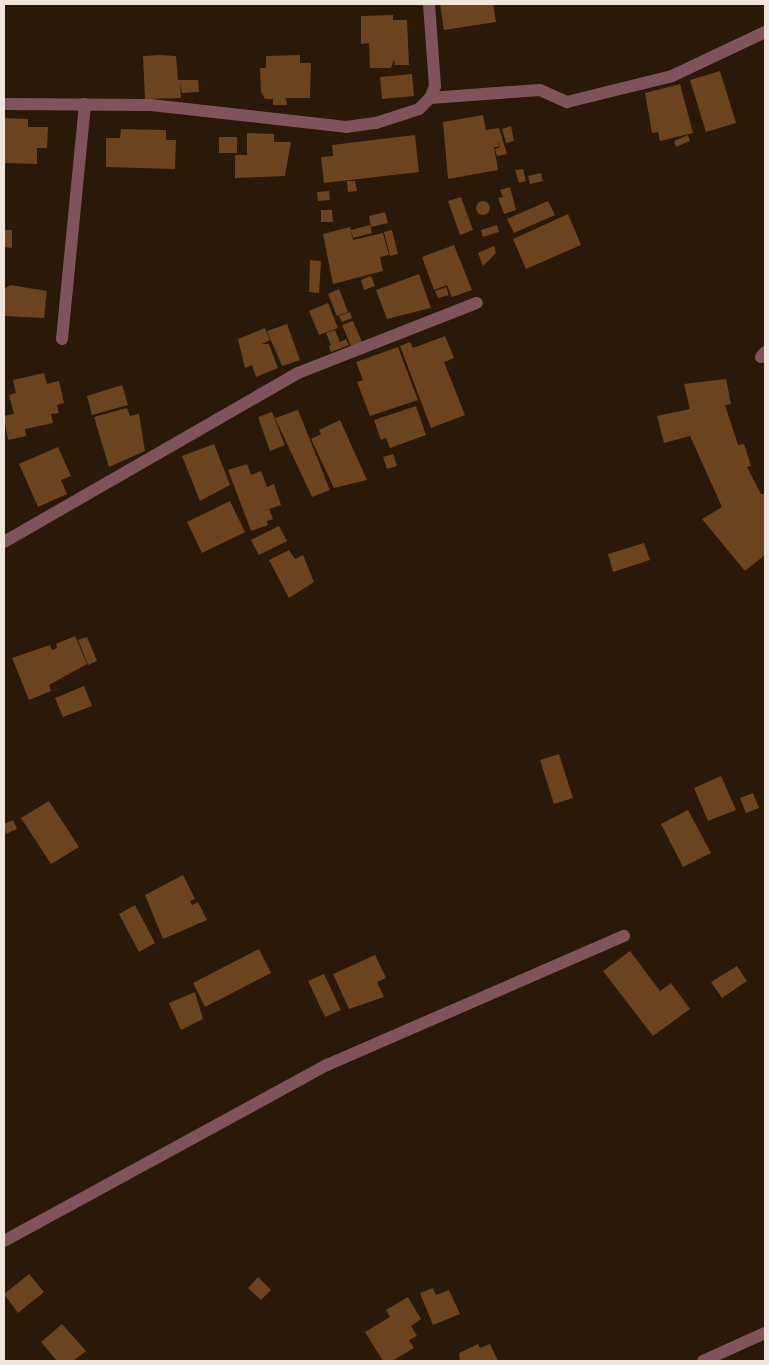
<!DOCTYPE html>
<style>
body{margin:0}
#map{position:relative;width:769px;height:1365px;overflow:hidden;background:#2a1808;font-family:"Sofia Sans Condensed",sans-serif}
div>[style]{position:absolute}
.building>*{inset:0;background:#6b431f}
.round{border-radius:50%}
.minor>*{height:12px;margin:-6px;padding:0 6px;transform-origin:6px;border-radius:6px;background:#80535c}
span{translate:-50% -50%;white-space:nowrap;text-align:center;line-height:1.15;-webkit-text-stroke:4.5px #2a1808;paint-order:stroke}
.frame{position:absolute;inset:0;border:5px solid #f1e5db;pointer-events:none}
</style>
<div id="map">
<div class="building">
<i style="clip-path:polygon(440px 4px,493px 4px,496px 22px,444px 30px)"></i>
<i style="clip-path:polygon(393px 15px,393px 20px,407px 20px,409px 65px,395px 65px,394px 60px,391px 68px,370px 68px,369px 43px,361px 44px,361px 16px)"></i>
<i style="clip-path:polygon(160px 55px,176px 56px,178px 80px,198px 80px,199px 92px,182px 93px,180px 83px,181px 98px,145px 99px,143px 56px)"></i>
<i style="clip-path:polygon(300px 55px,300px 63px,311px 63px,310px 98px,286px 98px,287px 105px,273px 105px,273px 99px,265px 99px,261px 92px,260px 68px,266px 68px,266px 56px)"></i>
<i style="clip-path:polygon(720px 71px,736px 123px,706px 132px,690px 80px)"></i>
<i style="clip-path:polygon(412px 74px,414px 96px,382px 99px,380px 77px)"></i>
<i style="clip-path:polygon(680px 84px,693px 133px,660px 141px,658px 132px,652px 133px,645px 93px)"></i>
<i style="clip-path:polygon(483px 115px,486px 130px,499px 128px,507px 154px,497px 156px,495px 149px,500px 147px,498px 141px,499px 147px,494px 147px,498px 170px,448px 179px,443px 122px)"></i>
<i style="clip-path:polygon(4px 118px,28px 119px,28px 127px,48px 127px,47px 148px,37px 148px,37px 164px,4px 163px)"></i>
<i style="clip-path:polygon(511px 126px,514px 141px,506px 143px,502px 129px)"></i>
<i style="clip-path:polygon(121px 129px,166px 130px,166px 140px,176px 140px,175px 169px,106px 167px,106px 138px,120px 138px)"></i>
<i style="clip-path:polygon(247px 133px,274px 134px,274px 142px,291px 142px,285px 176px,235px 178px,235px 155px,247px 155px)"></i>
<i style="clip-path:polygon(415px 135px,419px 172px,324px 183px,321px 157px,333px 156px,332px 145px)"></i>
<i style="clip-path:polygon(688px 135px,690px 141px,676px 147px,674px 141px)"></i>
<i style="clip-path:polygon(219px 137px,237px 137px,237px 153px,219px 153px)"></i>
<i style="clip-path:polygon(523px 169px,526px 181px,519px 183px,515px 170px)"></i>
<i style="clip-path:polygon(541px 173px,543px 181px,530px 184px,528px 176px)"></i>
<i style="clip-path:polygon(347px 181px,355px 181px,357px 191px,348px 192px)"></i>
<i style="clip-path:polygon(510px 187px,516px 210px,504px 214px,498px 198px,503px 197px,500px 190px)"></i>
<i style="clip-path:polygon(329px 191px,330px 200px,318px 201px,317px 192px)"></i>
<i style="clip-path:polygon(461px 197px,473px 230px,460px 235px,448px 201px)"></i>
<i style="clip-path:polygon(548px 201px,555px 215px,514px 233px,507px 219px)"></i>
<i class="round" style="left:476px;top:201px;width:14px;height:14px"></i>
<i style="clip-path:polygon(321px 210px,332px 210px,333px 222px,321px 222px)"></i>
<i style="clip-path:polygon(385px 212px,388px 223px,371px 227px,369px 216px)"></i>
<i style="clip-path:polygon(568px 214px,581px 245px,526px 269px,513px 239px)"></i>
<i style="clip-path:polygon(370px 225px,372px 233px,353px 238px,351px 230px)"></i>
<i style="clip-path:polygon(497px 225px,499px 232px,483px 237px,481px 230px)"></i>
<i style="clip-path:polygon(350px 227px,353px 240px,383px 233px,389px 255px,380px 257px,383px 271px,333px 284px,323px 234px)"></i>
<i style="clip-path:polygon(4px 230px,12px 230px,12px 248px,4px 247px)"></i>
<i style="clip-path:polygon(392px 230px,398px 254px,390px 256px,384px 232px)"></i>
<i style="clip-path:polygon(454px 245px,472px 290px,452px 297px,447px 285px,434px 290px,422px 257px)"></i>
<i style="clip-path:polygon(494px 246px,496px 253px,483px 266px,478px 253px)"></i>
<i style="clip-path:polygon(310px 260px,321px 261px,319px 293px,309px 292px)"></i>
<i style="clip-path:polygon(419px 274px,431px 308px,387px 319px,376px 290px)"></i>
<i style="clip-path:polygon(371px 276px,375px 286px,364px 290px,361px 280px)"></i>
<i style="clip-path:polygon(10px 285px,47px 291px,44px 318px,4px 316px,4px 289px)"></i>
<i style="clip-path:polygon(446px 287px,449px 295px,438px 298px,435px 291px)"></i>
<i style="clip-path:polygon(339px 289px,348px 312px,337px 316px,328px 294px)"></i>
<i style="clip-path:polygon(328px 303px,338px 328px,319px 335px,309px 311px)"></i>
<i style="clip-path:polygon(350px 312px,352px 318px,342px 322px,339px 316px)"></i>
<i style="clip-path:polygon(353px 321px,362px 342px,351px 346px,342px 325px)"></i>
<i style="clip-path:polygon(287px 324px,300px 360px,282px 366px,267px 331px)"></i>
<i style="clip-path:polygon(265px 328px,270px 340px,262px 344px,269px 344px,278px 368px,256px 377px,252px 365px,245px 368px,238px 339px)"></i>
<i style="clip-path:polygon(335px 330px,340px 342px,346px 339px,349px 345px,331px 352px,329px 346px,336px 343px,331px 345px,326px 333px)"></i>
<i style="clip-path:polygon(445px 336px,454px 358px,444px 362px,465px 415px,431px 428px,400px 346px,410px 342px,413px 348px)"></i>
<i style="clip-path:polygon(398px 347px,418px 400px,370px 416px,357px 382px,363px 380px,356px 362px)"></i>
<i style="clip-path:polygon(44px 373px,47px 384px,59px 381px,64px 403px,57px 405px,59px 413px,51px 414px,53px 423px,25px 429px,26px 436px,8px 440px,4px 416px,14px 414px,9px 395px,16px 393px,13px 380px)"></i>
<i style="clip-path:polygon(726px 379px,731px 404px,725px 405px,738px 445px,744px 444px,751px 466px,747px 467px,761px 494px,765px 494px,765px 555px,745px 571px,702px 519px,722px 507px,690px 436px,664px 443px,657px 416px,690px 409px,684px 384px)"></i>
<i style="clip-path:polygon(122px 385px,128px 405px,92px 415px,87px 396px)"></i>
<i style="clip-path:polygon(416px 406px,426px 435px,390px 448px,386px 438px,381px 440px,374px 420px)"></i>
<i style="clip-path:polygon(127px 408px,130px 416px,139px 414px,145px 451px,109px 467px,94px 417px)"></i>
<i style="clip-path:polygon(298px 410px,330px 490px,312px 497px,275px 418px)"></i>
<i style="clip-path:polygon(272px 412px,285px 445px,270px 451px,258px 417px)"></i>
<i style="clip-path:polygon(340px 420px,367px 480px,334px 488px,311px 439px,321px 434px,319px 430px)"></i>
<i style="clip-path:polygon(214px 444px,230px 485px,200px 501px,182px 456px)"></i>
<i style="clip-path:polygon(58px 447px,71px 476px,61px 480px,67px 494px,38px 507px,19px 464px)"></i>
<i style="clip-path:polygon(393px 454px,397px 466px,387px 469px,383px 457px)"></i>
<i style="clip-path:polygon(247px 464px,251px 475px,261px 471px,267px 487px,274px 484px,281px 505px,269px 509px,273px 519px,267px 521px,268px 525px,251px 531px,228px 470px)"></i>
<i style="clip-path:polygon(230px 501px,245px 532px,202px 553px,187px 522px)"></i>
<i style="clip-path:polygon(279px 526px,287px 541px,259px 555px,251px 540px)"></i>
<i style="clip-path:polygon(644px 543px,650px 560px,613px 572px,608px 554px)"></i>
<i style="clip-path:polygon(289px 550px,295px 559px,303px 555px,314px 582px,289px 598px,269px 560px)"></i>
<i style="clip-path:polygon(75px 636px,87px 664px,49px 685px,51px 691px,29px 700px,12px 658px,50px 645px,52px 650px,57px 648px,56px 644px)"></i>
<i style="clip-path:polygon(87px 637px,97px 661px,88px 665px,78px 640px)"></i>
<i style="clip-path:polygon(84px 686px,92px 706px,63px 717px,55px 698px)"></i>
<i style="clip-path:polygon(559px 754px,573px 798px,554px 804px,540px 760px)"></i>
<i style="clip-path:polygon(721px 776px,736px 810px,708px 821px,694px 788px)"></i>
<i style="clip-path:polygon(753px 793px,759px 808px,746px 813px,740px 798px)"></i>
<i style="clip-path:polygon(49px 801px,79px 847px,51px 864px,21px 818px)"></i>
<i style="clip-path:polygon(688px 810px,711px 853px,683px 867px,661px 824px)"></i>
<i style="clip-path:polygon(13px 820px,17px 829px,6px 834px,4px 824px)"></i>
<i style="clip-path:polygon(183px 875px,195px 899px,190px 901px,192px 905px,198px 902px,207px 920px,163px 939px,145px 895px)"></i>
<i style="clip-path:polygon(135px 905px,155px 943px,139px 952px,119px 914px)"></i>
<i style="clip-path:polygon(259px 949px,271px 973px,205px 1007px,193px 983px)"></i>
<i style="clip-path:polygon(630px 951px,660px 991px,671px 983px,690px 1009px,653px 1036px,603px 971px)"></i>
<i style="clip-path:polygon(375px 955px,386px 978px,377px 982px,384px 997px,349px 1009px,333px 974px)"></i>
<i style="clip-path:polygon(737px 966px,747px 981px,722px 998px,711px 982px)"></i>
<i style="clip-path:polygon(324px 974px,341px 1010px,325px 1017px,308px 981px)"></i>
<i style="clip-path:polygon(195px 992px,203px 1019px,181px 1030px,169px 1003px)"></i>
<i style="clip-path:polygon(29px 1274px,44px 1292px,18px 1313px,4px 1294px)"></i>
<i style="clip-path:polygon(258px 1277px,271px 1290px,261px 1300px,248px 1288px)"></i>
<i style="clip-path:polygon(433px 1288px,436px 1295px,449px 1290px,460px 1314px,433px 1325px,420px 1293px)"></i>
<i style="clip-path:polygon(408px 1297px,421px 1319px,411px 1326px,417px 1336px,409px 1340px,414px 1348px,392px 1361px,383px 1361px,365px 1332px,390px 1317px,386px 1310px)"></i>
<i style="clip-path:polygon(62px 1324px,86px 1351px,73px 1361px,57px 1361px,41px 1342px)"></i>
<i style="clip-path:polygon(478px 1344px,480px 1348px,490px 1344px,498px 1361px,460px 1361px,459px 1353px)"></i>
</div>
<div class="minor">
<i style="left:430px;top:98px;width:110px;rotate:-4.2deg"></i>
<i style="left:540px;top:90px;width:30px;rotate:24deg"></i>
<i style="left:567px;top:102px;width:108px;rotate:-13.9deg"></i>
<i style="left:672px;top:76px;width:103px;rotate:-25.3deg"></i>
<i style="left:4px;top:104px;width:147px;rotate:0.4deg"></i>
<i style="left:151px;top:105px;width:196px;rotate:6.4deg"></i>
<i style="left:346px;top:127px;width:30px;rotate:-8deg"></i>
<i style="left:376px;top:123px;width:45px;rotate:-18deg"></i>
<i style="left:419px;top:109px;width:16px;rotate:-45deg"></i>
<i style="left:430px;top:98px;width:13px;rotate:-67deg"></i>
<i style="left:435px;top:86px;width:82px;rotate:-94.2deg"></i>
<i style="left:62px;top:339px;width:236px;rotate:-84.4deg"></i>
<i style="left:761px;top:357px;width:6px;rotate:-51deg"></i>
<i style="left:4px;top:542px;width:339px;rotate:-29.9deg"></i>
<i style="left:298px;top:373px;width:192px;rotate:-21.4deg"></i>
<i style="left:4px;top:1241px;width:368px;rotate:-28.6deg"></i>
<i style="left:327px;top:1065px;width:324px;rotate:-23.5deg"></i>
<i style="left:703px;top:1361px;width:68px;rotate:-24.3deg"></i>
</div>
<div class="frame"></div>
</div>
